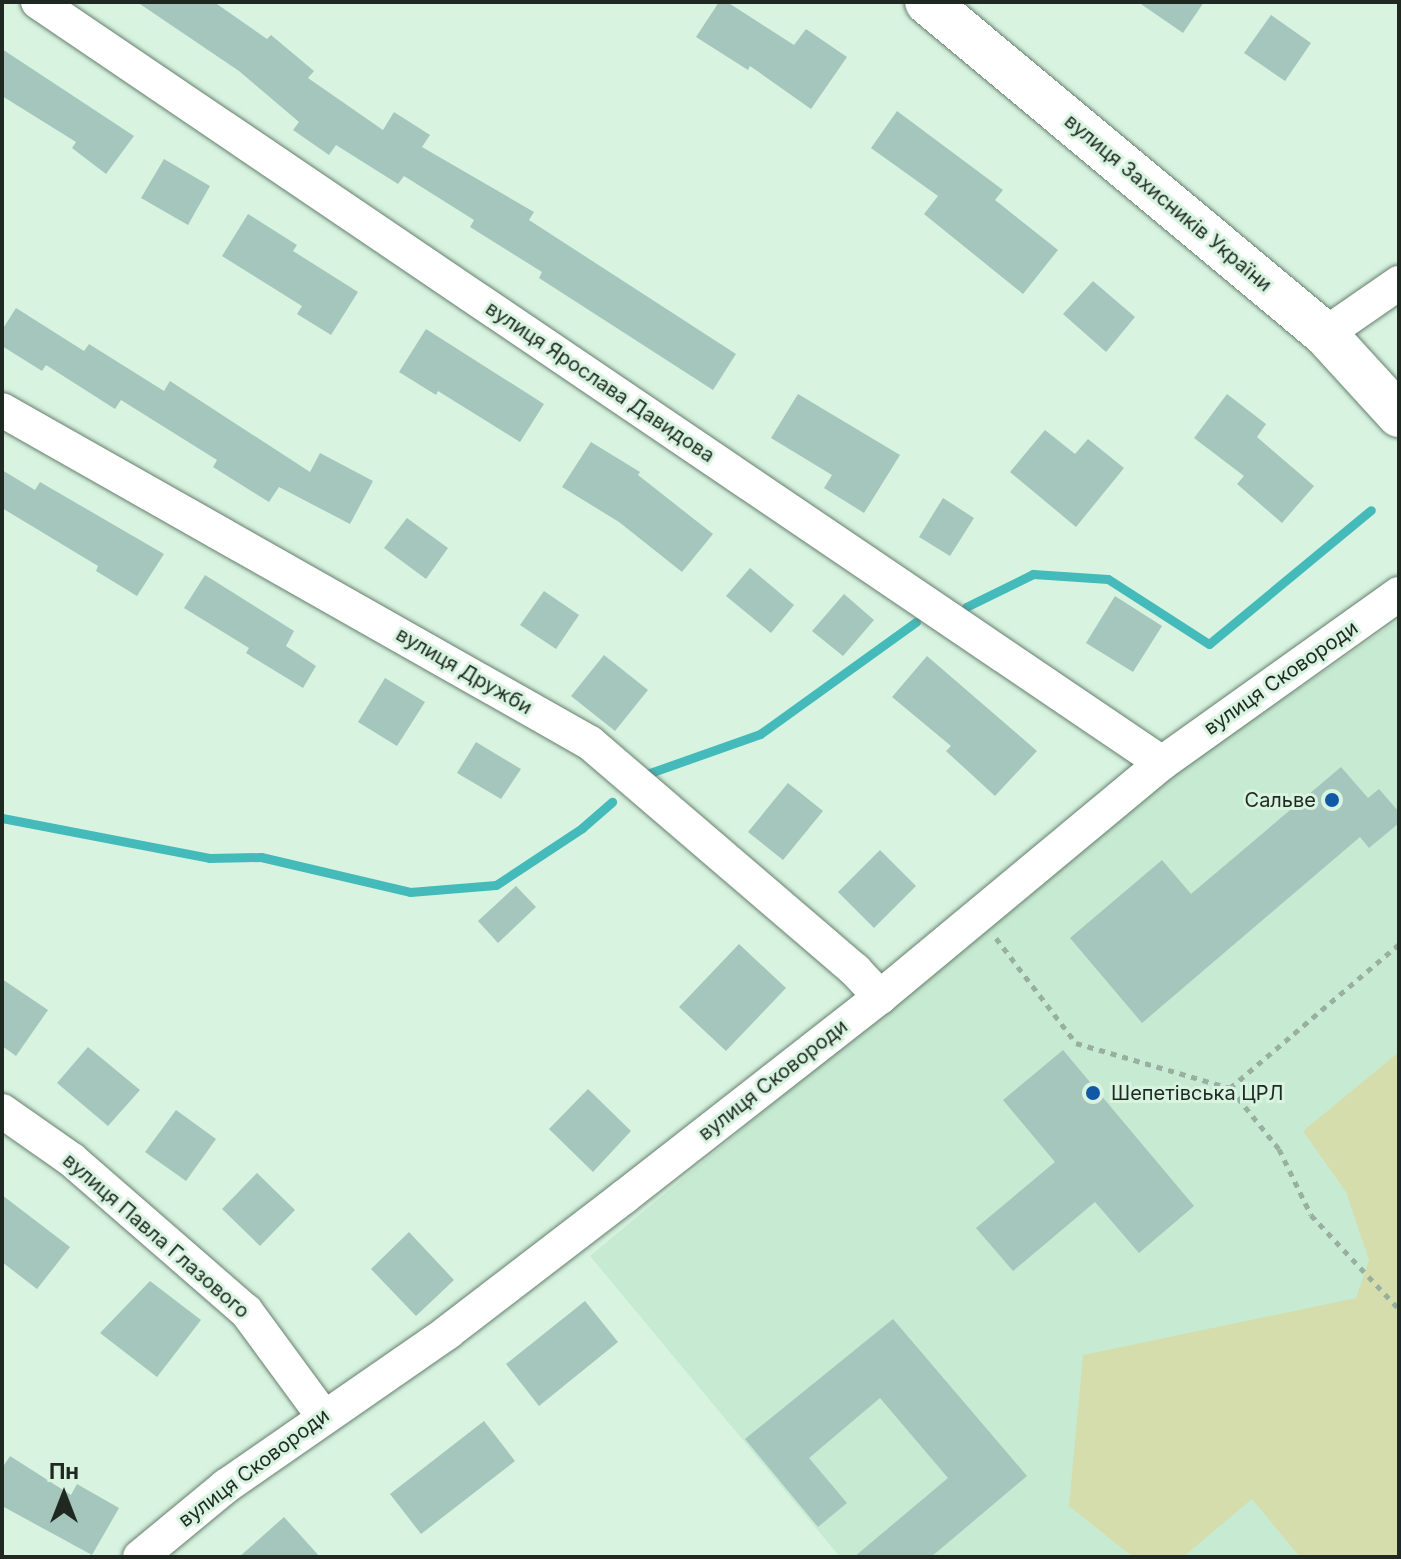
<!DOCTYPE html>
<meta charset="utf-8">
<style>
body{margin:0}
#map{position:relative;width:1401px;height:1559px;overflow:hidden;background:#d8f4e0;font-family:Inter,sans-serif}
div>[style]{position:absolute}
.built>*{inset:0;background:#c7ead2}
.green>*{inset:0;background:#d5ddad}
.stream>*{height:9px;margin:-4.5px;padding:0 4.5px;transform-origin:4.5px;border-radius:4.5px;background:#45babb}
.building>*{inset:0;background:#a5c6bd}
.path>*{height:5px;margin-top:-2.5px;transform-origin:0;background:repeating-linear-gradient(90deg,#99af9f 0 6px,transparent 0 12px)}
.roads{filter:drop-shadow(0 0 2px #667f6e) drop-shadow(0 0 2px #667f6e)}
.minor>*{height:34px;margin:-17px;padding:0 17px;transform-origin:17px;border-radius:17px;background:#fff}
.secondary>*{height:44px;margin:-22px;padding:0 22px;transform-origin:22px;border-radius:22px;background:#fff}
.dots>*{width:22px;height:22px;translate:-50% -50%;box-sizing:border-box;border:4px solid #d8f4e0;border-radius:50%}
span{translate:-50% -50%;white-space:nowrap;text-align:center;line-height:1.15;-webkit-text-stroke:6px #d8f4e0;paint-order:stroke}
.street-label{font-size:20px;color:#1f2922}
.poi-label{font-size:20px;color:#1f2922}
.right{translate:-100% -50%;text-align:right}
.left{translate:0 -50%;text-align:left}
.frame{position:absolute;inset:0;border:4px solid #1f2922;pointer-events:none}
.north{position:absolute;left:24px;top:1455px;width:80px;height:80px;-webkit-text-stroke:6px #d8f4e0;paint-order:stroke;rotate:0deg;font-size:22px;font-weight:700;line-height:32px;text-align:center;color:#1f2922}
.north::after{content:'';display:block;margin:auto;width:28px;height:36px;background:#1f2922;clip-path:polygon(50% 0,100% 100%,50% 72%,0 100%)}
</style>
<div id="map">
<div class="built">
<i style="clip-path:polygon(1399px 620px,1399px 1557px,840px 1557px,590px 1256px,1146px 793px)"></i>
</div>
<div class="green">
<i style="clip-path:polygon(1399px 1052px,1399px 1557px,1300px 1557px,1252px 1499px,1183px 1557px,1133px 1557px,1069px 1506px,1083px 1355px,1356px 1298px,1369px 1260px,1346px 1192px,1303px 1131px)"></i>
</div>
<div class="stream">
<i style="left:966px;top:607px;width:75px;rotate:-26.2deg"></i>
<i style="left:1033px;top:574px;width:75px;rotate:3.8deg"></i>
<i style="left:1108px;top:579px;width:120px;rotate:32.8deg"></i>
<i style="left:1209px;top:644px;width:210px;rotate:-39.6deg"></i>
<i style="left:647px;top:774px;width:120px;rotate:-19.5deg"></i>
<i style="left:760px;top:734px;width:192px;rotate:-35.7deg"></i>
<i style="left:2px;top:818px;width:211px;rotate:10.9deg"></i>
<i style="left:209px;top:858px;width:52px;rotate:-1.1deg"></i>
<i style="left:261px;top:857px;width:153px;rotate:13.2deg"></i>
<i style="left:410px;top:892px;width:86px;rotate:-4.7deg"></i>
<i style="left:496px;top:885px;width:103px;rotate:-33.5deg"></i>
<i style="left:582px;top:828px;width:40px;rotate:-41deg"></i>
</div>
<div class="building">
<i style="clip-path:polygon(137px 2px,214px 2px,267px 39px,271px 35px,314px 71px,308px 78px,383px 130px,394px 112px,430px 135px,422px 147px,534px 212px,529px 220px,736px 354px,713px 390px,539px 278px,542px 272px,470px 227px,474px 220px,404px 176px,398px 184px,336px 145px,329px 155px,293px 130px,299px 122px,239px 71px)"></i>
<i style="clip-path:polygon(719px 2px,727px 2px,794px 45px,806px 29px,847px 57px,811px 109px,750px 66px,748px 70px,696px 37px)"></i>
<i style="clip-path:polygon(1138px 2px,1204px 2px,1183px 33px)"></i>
<i style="clip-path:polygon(1271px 15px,1311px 43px,1285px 81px,1244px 53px)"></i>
<i style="clip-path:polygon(2px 49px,134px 136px,106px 174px,72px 148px,76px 142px,2px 96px)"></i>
<i style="clip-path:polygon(897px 111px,1003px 190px,995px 200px,1058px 250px,1023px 294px,924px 214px,938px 196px,871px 148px)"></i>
<i style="clip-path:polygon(164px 159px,210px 186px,188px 225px,141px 198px)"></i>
<i style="clip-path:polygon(248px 214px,297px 245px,293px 251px,358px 292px,331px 335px,297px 314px,302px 306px,222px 256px)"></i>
<i style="clip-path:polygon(1093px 281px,1135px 317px,1106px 352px,1063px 314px)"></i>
<i style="clip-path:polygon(16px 308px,84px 351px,89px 344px,164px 391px,170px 381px,310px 472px,320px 453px,373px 481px,350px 524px,279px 487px,269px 502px,213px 467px,217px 460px,121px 400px,115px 409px,46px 365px,42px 371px,2px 346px,2px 330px)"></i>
<i style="clip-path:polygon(426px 329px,544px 404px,520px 442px,438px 391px,436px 395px,399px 372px)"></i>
<i style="clip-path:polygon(798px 394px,900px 455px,864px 513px,824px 488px,832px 475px,771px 438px)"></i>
<i style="clip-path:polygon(1227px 394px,1266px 424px,1257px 437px,1314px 486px,1282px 523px,1237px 484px,1244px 476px,1194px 438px)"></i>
<i style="clip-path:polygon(1045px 430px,1075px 454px,1088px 439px,1124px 468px,1076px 527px,1010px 472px)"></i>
<i style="clip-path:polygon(591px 442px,640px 472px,638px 475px,713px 534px,682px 572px,619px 522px,562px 487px)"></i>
<i style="clip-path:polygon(2px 470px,35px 490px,40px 482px,164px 554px,137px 596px,96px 571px,98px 566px,2px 508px)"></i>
<i style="clip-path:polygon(943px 498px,974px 518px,950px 556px,919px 537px)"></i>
<i style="clip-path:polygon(407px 518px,448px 548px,426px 579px,384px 548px)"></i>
<i style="clip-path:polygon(750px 568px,794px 605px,771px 633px,726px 596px)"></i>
<i style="clip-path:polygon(205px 575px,294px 631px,286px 646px,316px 666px,303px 688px,246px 653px,249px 648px,184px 608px)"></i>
<i style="clip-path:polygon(544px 591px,579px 615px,556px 649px,520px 625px)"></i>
<i style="clip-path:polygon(844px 594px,874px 620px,843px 656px,812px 631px)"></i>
<i style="clip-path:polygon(1115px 596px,1162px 626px,1133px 672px,1086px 643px)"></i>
<i style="clip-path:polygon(604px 655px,648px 690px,615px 731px,571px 696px)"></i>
<i style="clip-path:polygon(927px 656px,1037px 751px,995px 796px,946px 751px,951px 746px,892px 697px)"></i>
<i style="clip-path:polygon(385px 678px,425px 702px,397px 746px,358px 722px)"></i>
<i style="clip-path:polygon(476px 742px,521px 769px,501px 799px,457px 773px)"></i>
<i style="clip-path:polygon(1341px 767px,1368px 798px,1379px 789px,1399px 812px,1399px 823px,1369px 848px,1360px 837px,1142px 1023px,1070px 938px,1162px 860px,1191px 894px)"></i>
<i style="clip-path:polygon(788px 783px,823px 811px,783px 860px,748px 832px)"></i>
<i style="clip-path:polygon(880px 850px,916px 886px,874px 928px,838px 892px)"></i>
<i style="clip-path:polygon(516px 886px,536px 907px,498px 943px,478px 921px)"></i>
<i style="clip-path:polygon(739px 944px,786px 988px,726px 1051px,679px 1007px)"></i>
<i style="clip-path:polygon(2px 979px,48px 1010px,16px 1056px,2px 1046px)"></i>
<i style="clip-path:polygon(88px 1047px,140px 1090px,108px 1126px,57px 1083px)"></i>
<i style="clip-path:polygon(1063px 1050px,1194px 1206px,1139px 1253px,1095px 1202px,1013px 1271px,976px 1228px,1055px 1162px,1003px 1100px)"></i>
<i style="clip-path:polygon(588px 1089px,631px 1131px,593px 1172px,549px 1129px)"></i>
<i style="clip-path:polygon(176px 1110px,216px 1139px,186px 1181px,145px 1152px)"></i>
<i style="clip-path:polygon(257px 1173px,295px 1210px,260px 1246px,222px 1209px)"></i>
<i style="clip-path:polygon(2px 1195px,70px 1247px,37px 1289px,2px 1262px)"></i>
<i style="clip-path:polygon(409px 1232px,454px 1280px,416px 1316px,371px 1269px)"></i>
<i style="clip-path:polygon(150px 1281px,201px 1320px,157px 1377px,100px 1333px)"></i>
<i style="clip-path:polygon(585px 1301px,618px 1342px,539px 1406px,506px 1364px)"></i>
<i style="clip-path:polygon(893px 1319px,1027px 1476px,931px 1557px,854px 1557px,948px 1478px,880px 1398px,809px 1458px,847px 1503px,818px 1527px,745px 1439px)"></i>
<i style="clip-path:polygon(484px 1421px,515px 1461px,421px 1534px,390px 1494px)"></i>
<i style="clip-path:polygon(10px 1456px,71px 1495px,77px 1484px,119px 1508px,92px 1555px,2px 1506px,2px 1468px)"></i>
<i style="clip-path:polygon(284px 1517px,320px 1557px,239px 1557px)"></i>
</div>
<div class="path">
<i style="left:996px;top:938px;width:132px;rotate:52.7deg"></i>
<i style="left:1076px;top:1043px;width:160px;rotate:16.3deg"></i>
<i style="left:1230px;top:1088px;width:78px;rotate:51.2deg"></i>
<i style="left:1279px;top:1149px;width:73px;rotate:64.1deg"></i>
<i style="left:1311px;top:1215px;width:129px;rotate:46.9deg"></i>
<i style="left:1230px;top:1088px;width:222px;rotate:-40.4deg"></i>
</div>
<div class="roads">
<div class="minor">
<i style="left:38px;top:2px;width:1357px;rotate:34.1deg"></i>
<i style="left:1325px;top:334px;width:90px;rotate:-34.6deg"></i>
<i style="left:2px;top:410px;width:676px;rotate:29.52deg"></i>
<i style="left:590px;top:743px;width:349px;rotate:40.6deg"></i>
<i style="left:855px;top:970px;width:37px;rotate:47deg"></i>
<i style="left:2px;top:1111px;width:85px;rotate:35deg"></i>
<i style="left:72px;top:1160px;width:230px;rotate:41deg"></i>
<i style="left:246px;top:1311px;width:130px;rotate:53.7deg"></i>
<i style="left:140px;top:1557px;width:112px;rotate:-39.5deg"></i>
<i style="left:226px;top:1486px;width:270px;rotate:-34.7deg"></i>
<i style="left:448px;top:1332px;width:222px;rotate:-37.5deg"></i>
<i style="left:624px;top:1197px;width:325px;rotate:-38deg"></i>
<i style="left:880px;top:997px;width:366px;rotate:-39.7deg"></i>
<i style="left:1162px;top:763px;width:291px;rotate:-35.5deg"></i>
</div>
<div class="secondary">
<i style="left:927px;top:2px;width:518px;rotate:39.83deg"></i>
<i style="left:1325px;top:334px;width:110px;rotate:47.6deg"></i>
</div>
</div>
<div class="dots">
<i style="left:1332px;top:800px;background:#1158a7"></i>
<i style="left:1093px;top:1093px;background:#1158a7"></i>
</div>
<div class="street-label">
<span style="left:1168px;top:203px;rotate:40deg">вулиця Захисників України</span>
<span style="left:600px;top:382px;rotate:34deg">вулиця Ярослава Давидова</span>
<span style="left:464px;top:671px;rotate:30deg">вулиця Дружби</span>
<span style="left:1281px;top:678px;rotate:-35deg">вулиця Сковороди</span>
<span style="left:773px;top:1080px;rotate:-38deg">вулиця Сковороди</span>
<span style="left:156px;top:1236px;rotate:41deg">вулиця Павла Глазового</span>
<span style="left:254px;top:1468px;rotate:-37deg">вулиця Сковороди</span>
</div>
<div class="poi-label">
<span class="right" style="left:1316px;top:800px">Сальве</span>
<span class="left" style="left:1111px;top:1093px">Шепетівська ЦРЛ</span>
</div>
<div class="frame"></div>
<div class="north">Пн</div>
</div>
